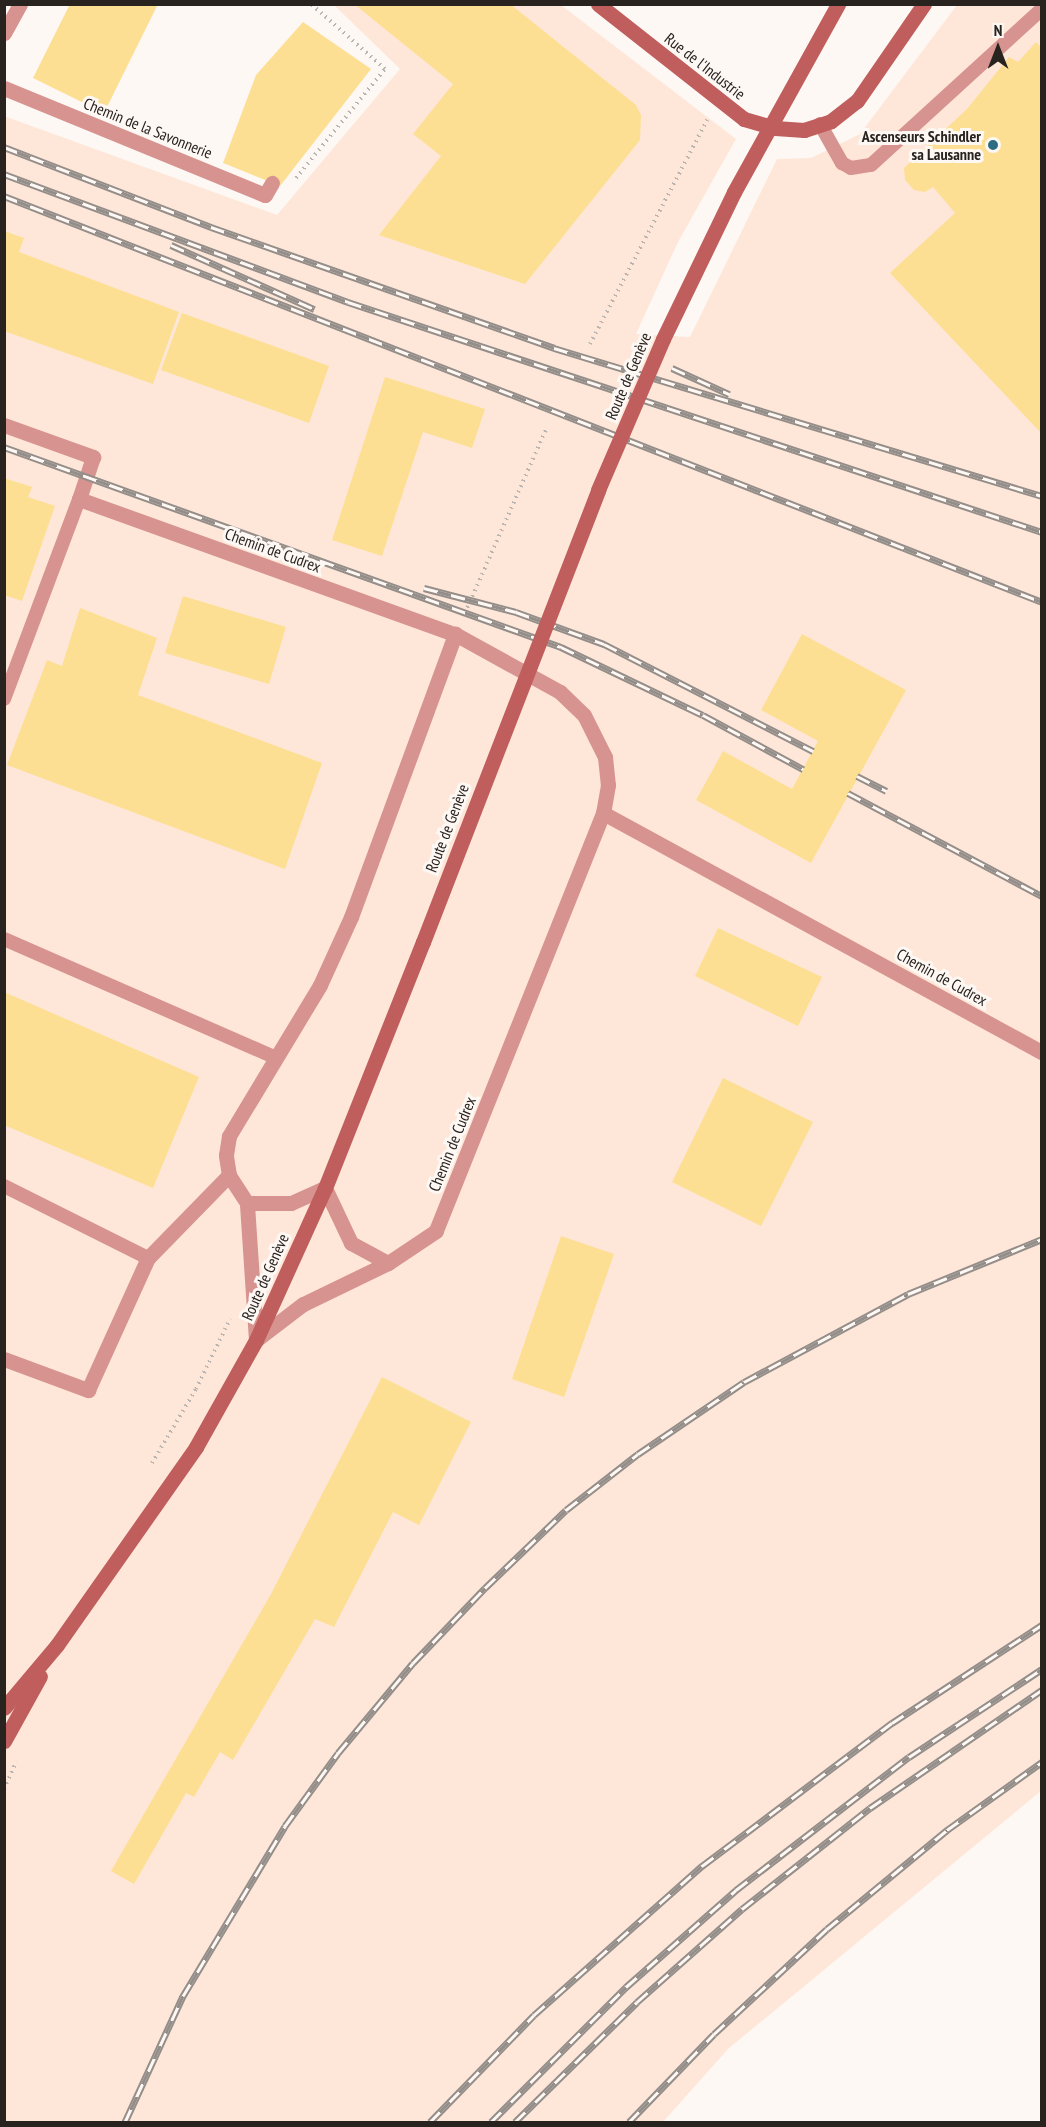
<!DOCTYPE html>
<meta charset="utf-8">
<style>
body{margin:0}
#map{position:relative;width:1046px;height:2127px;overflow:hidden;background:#fef8f4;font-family:"PT Sans Narrow",sans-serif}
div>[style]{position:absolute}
.built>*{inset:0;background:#fee7d8}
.building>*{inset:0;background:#fddf93}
.path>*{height:4px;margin-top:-2px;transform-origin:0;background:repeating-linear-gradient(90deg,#bab4b0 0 1.5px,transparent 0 6px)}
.lane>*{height:14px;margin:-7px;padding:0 7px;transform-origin:7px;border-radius:7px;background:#d7938f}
.street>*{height:15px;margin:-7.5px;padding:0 7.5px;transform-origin:7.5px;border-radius:7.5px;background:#d7938f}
.secondary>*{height:15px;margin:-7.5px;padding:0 7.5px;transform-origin:7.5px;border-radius:7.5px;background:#c05e5d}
.rail>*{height:7px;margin-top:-3.5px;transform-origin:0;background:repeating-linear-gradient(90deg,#fef8f4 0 14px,#948e8a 0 28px);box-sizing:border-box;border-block:2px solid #948e8a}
.secondary-bridge>*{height:15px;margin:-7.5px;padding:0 7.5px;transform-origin:7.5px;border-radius:7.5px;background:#c05e5d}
.dots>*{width:16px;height:16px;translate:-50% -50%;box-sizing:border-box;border:3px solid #fef8f4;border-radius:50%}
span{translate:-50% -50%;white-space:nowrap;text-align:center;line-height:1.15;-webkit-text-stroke:6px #fef8f4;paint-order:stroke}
.street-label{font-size:16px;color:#29231f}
.poi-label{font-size:16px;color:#29231f;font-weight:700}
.right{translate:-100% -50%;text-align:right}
.frame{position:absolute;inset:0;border:6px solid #29231f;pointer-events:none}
.north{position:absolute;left:968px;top:18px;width:60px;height:60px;-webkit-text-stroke:4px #fef8f4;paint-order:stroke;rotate:0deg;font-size:16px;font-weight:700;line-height:24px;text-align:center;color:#29231f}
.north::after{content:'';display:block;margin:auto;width:21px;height:27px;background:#29231f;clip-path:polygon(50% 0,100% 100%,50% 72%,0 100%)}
</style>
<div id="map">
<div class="built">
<i style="clip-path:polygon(334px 5px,561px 5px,736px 139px,678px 242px,636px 334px,690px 337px,777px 159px,811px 158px,860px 134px,957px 5px,1041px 5px,1041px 1791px,728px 2049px,663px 2122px,5px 2122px,4px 116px,277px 215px,400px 69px)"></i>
</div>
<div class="building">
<i style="clip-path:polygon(70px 4px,158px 4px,104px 113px,33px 78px)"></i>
<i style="clip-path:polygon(354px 4px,510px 4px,636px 105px,641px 115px,640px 140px,525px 284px,379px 235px,441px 156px,413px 134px,453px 84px)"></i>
<i style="clip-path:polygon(303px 22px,371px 69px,280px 186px,223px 163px,256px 75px)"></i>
<i style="clip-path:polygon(1036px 42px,1042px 48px,1042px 434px,890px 273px,955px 213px,933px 187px,925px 192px,914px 190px,905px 180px,904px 168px,967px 109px,1009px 57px,1018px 62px)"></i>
<i style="clip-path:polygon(4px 231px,24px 238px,19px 252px,179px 312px,153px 384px,4px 331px)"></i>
<i style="clip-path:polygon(182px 313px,329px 366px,309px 423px,161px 370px)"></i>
<i style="clip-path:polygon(385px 377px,485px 409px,472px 448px,423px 432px,382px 556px,332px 540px)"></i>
<i style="clip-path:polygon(4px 478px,32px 487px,28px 497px,55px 506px,22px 601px,4px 595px)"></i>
<i style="clip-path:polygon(183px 596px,286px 627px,269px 684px,165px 653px)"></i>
<i style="clip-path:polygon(80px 608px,157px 638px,138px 695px,322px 763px,285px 869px,7px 765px,47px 660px,62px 666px)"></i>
<i style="clip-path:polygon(802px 634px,906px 690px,811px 863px,696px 800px,723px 751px,792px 789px,818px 741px,761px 710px)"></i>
<i style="clip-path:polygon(718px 928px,822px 977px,798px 1026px,695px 976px)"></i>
<i style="clip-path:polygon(4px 992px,199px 1077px,153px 1188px,4px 1125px)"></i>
<i style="clip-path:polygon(723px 1078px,813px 1122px,761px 1226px,672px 1182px)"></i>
<i style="clip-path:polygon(561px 1236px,614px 1254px,564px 1397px,512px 1379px)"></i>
<i style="clip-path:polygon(382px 1377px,471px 1422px,419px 1525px,393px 1512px,334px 1627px,315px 1619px,233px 1760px,220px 1752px,194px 1797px,186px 1793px,134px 1884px,111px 1871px,271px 1594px)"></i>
</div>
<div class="path">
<i style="left:296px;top:178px;width:141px;rotate:-50.8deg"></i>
<i style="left:385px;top:69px;width:98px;rotate:-138.7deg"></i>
<i style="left:590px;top:344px;width:253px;rotate:-62.4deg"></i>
<i style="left:465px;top:613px;width:203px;rotate:-66.2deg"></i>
<i style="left:152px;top:1463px;width:86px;rotate:-59.3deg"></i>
<i style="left:196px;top:1389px;width:78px;rotate:-64.1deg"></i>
<i style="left:4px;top:1789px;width:30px;rotate:-66deg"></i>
</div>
<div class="lane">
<i style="left:820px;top:124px;width:45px;rotate:60.6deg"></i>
<i style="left:842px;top:163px;width:10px;rotate:29deg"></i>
<i style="left:851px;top:168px;width:20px;rotate:-9deg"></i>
<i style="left:871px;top:165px;width:231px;rotate:-42.4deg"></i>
<i style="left:4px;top:699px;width:214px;rotate:-69.4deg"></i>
<i style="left:4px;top:939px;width:295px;rotate:23.6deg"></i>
<i style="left:4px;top:1186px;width:161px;rotate:26.6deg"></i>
</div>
<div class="street">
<i style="left:4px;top:33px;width:33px;rotate:-61deg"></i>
<i style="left:4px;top:88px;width:282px;rotate:22.3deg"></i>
<i style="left:265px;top:195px;width:14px;rotate:-60deg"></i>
<i style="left:4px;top:425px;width:95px;rotate:19.8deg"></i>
<i style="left:93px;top:457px;width:44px;rotate:108.4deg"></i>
<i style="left:79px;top:499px;width:400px;rotate:19.8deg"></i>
<i style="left:455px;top:634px;width:120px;rotate:28.9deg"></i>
<i style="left:560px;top:692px;width:33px;rotate:44deg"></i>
<i style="left:584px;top:715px;width:47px;rotate:63.4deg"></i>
<i style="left:605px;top:757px;width:28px;rotate:84deg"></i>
<i style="left:608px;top:785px;width:28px;rotate:100deg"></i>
<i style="left:603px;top:813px;width:450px;rotate:111.8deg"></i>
<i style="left:436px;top:1231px;width:58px;rotate:146.3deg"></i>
<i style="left:388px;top:1263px;width:94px;rotate:154.2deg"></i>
<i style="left:303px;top:1304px;width:59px;rotate:142.5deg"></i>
<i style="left:603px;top:813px;width:500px;rotate:28.6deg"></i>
<i style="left:247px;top:1203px;width:44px"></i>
<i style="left:291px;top:1203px;width:37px;rotate:-24deg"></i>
<i style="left:325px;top:1188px;width:61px;rotate:64.7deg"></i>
<i style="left:351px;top:1243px;width:42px;rotate:28.4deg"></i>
<i style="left:256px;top:1340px;width:137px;rotate:-93.8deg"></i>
<i style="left:247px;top:1203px;width:33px;rotate:-123deg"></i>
<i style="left:229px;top:1175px;width:20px;rotate:-99deg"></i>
<i style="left:226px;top:1155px;width:19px;rotate:-81deg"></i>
<i style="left:229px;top:1136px;width:176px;rotate:-58.9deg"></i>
<i style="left:320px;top:985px;width:75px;rotate:-65.5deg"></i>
<i style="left:351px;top:917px;width:302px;rotate:-69.8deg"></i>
<i style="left:4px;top:1359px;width:90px;rotate:20.3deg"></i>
<i style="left:88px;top:1390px;width:145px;rotate:-65.6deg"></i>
<i style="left:148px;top:1258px;width:116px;rotate:-45.7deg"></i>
</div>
<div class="secondary">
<i style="left:598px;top:4px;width:186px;rotate:38.2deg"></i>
<i style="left:744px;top:119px;width:32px;rotate:16deg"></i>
<i style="left:775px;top:128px;width:29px;rotate:4deg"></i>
<i style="left:804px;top:130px;width:28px;rotate:-18deg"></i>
<i style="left:831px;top:121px;width:33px;rotate:-38deg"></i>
<i style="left:857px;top:101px;width:118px;rotate:-55.4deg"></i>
<i style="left:4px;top:1708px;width:82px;rotate:-49.9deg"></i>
<i style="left:57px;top:1645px;width:242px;rotate:-54.9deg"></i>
<i style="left:196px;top:1447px;width:123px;rotate:-60.7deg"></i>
<i style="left:256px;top:1340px;width:167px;rotate:-65.6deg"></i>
<i style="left:325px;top:1188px;width:265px;rotate:-68.3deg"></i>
<i style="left:4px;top:1741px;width:74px;rotate:-61deg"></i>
</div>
<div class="rail">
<i style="left:4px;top:147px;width:222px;rotate:21.1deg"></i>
<i style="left:211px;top:227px;width:364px;rotate:19.4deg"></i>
<i style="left:554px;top:348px;width:510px;rotate:16.87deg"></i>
<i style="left:4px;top:174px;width:367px;rotate:20.4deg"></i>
<i style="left:348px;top:302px;width:731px;rotate:18.34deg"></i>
<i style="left:4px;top:196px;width:1115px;rotate:21.36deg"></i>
<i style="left:171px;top:245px;width:157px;rotate:24.1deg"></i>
<i style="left:672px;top:368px;width:63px;rotate:24.5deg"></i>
<i style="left:4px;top:447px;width:592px;rotate:19.75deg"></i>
<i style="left:561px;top:647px;width:157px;rotate:25.6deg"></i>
<i style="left:703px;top:715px;width:114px;rotate:28.4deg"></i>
<i style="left:424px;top:588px;width:95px;rotate:14.6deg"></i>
<i style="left:516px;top:612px;width:94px;rotate:20deg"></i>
<i style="left:604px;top:644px;width:235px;rotate:27.1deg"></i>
<i style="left:857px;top:776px;width:33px;rotate:27deg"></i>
<i style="left:848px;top:793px;width:220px;rotate:28deg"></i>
<i style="left:125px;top:2122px;width:139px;rotate:-65.3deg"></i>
<i style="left:183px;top:1996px;width:198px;rotate:-59deg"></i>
<i style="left:285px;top:1826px;width:90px;rotate:-54deg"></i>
<i style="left:338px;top:1753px;width:117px;rotate:-50.2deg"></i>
<i style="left:413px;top:1663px;width:104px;rotate:-46.2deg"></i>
<i style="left:485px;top:1588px;width:112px;rotate:-43.9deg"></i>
<i style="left:566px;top:1510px;width:91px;rotate:-37.9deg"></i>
<i style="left:638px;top:1454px;width:128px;rotate:-34.2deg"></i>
<i style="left:744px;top:1382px;width:186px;rotate:-28.2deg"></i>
<i style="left:908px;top:1294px;width:145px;rotate:-22.3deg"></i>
<i style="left:430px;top:2122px;width:149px;rotate:-45.8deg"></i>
<i style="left:534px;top:2015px;width:225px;rotate:-41.6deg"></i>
<i style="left:702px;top:1866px;width:238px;rotate:-37deg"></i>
<i style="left:892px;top:1723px;width:179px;rotate:-33.2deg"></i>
<i style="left:491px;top:2122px;width:191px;rotate:-45deg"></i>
<i style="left:626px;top:1987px;width:147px;rotate:-41.4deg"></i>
<i style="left:736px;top:1890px;width:218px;rotate:-37.6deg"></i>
<i style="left:909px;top:1757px;width:159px;rotate:-33.5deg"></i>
<i style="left:515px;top:2122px;width:171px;rotate:-44.5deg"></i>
<i style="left:637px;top:2002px;width:140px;rotate:-41.5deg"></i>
<i style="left:742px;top:1909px;width:163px;rotate:-38.3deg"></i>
<i style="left:870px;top:1808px;width:209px;rotate:-34.5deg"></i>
<i style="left:629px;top:2122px;width:122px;rotate:-46deg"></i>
<i style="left:714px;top:2034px;width:154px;rotate:-42.9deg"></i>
<i style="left:827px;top:1929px;width:156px;rotate:-39.5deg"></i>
<i style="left:947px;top:1830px;width:117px;rotate:-35.6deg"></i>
</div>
<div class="secondary-bridge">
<i style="left:423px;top:942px;width:485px;rotate:-68.8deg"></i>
<i style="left:598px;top:490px;width:164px;rotate:-66.7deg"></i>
<i style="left:663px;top:339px;width:163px;rotate:-64.2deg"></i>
<i style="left:734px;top:192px;width:215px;rotate:-61deg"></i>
</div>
<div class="dots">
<i style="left:993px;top:145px;background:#2d6d81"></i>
</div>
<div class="street-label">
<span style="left:705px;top:66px;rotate:38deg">Rue de l'Industrie</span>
<span style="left:148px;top:128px;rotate:22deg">Chemin de la Savonnerie</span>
<span style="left:628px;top:376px;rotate:-67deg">Route de Genève</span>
<span style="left:273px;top:550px;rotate:20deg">Chemin de Cudrex</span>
<span style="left:447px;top:828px;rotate:-69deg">Route de Genève</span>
<span style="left:942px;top:977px;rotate:29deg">Chemin de Cudrex</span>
<span style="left:452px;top:1144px;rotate:-68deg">Chemin de Cudrex</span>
<span style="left:265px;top:1277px;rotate:-66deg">Route de Genève</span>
</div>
<div class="poi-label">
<span class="right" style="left:981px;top:145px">Ascenseurs Schindler<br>sa Lausanne</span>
</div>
<div class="frame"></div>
<div class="north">N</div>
</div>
